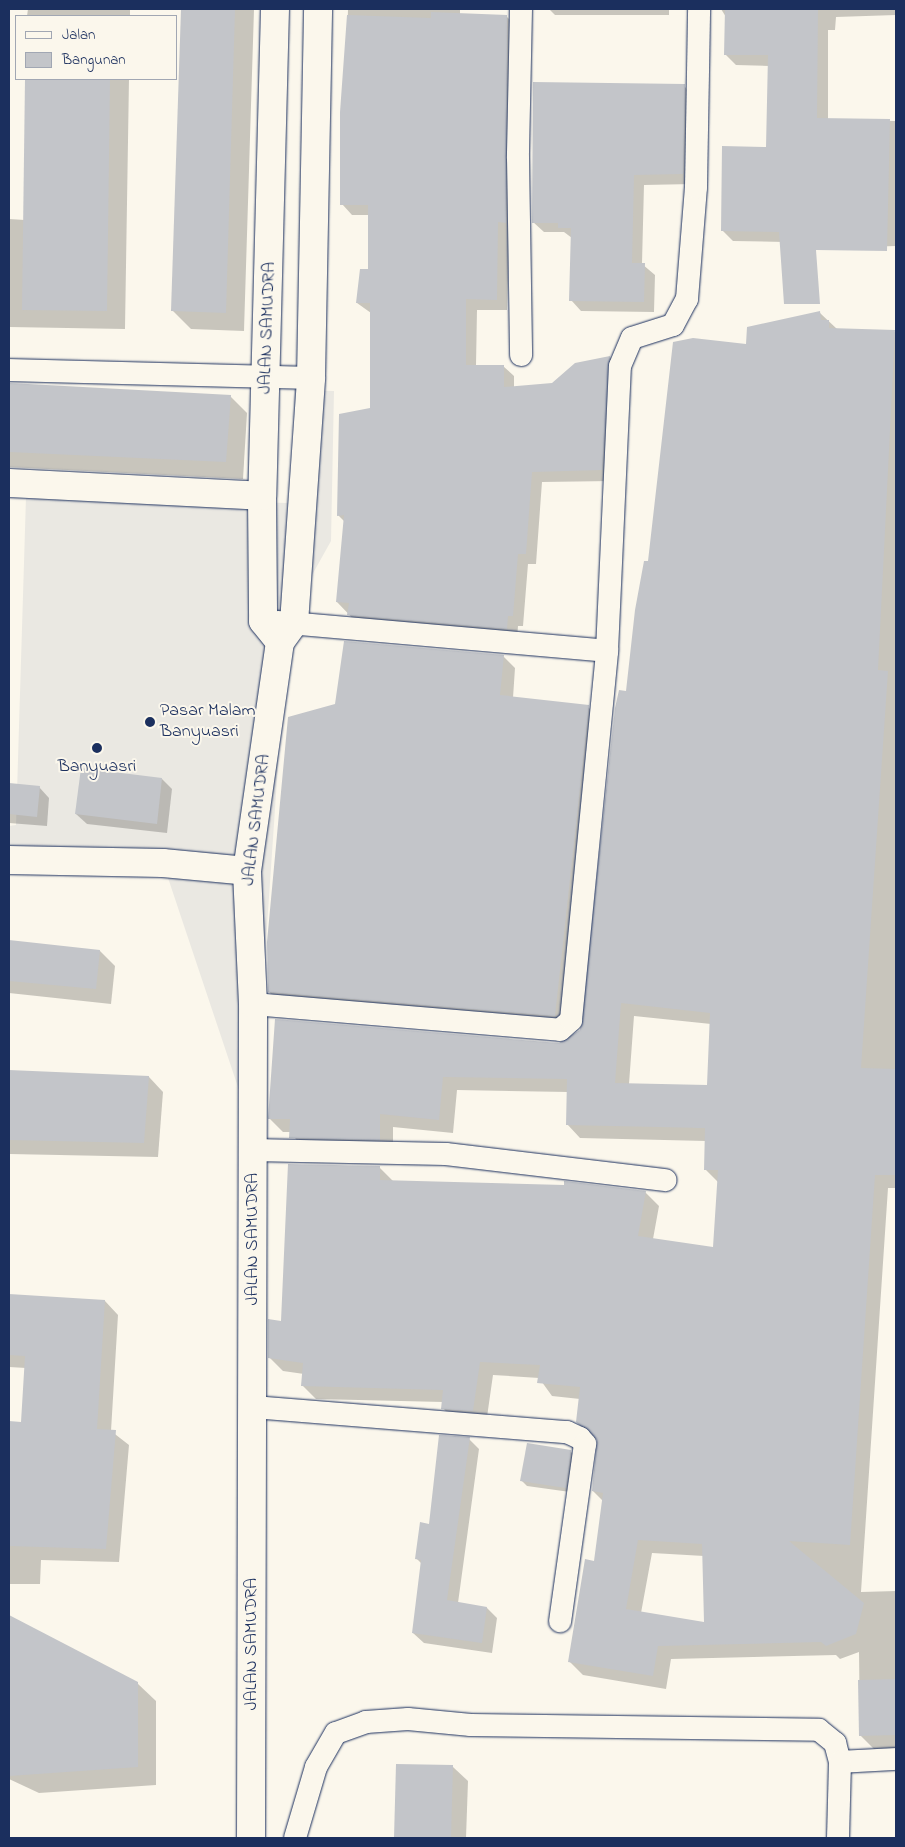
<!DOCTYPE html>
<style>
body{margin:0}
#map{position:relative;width:905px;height:1847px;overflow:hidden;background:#fbf7ec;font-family:"Indie Flower",sans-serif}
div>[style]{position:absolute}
.built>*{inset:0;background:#eae8e2}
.shadow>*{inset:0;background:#0003}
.building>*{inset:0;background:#c3c5c9}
.roads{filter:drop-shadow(0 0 1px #1b2f5e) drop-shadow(0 0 1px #1b2f5e)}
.service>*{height:22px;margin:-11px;padding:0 11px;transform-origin:11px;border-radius:11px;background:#fbf7ec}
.minor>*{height:28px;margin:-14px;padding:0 14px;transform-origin:14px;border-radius:14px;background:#fbf7ec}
.dots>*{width:14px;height:14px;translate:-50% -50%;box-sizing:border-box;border:2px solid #fbf7ec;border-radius:50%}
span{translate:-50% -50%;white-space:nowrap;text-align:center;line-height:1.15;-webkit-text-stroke:4px #fbf7ec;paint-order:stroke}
.street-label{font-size:18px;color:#1b2f5e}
.poi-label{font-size:18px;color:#1b2f5e}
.left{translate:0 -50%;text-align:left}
.frame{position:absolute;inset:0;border:10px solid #1b2f5e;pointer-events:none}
.legend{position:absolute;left:15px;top:15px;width:162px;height:65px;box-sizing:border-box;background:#fbf7ec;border:1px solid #a1a7b3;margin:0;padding:6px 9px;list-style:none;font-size:15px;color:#1b2f5e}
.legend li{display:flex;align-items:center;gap:10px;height:25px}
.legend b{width:25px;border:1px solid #a1a7b3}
</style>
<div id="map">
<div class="built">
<i style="clip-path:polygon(294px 390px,334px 391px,331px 541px,288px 618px,253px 1132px,163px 863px,9px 860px,9px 826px,16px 825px,26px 497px,288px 503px,293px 485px)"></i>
</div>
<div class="shadow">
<i style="clip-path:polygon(28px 9px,130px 9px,130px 16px,27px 16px)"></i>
<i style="clip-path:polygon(182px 9px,254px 9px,244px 331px,191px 329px,173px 311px)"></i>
<i style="clip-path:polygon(348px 9px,460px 9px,460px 15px,506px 16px,517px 27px,507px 310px,477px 310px,476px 366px,503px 366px,514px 376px,514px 388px,552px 384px,610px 357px,620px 368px,612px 481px,542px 482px,536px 564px,528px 564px,523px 626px,518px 626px,517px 639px,359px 625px,337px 602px,345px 522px,338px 515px,372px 409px,371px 313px,357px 303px,369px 270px,369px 215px,352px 215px,342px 204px)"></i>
<i style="clip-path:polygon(549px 9px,669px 9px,669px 15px,555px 15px)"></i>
<i style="clip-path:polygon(721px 9px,896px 9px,896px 15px,836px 17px,835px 30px,828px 30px,828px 120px,896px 121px,896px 246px,792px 249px,785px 242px,733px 241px,722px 230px,767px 148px,769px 66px,736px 65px,725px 54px,726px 17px)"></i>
<i style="clip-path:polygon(27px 79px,129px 79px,125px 329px,9px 327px,9px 335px,9px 219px,25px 220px)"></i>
<i style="clip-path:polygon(684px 86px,694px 96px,693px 184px,644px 185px,642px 264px,655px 275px,654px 312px,581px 311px,571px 300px,572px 238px,564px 232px,544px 232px,533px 222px)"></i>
<i style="clip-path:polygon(evenodd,820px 313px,837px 329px,896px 332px,896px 1188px,888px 1188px,861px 1592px,896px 1591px,896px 1748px,874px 1749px,860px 1735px,859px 1652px,840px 1659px,836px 1655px,671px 1659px,666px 1689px,583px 1675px,569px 1661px,595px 1562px,603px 1501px,593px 1491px,599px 1441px,580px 1399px,552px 1396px,539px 1378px,493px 1375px,486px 1424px,456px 1422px,443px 1408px,443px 1402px,316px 1399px,302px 1385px,304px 1374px,283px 1371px,269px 1357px,283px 1323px,379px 1167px,393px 1181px,645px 1192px,659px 1206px,653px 1239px,714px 1248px,718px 1182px,705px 1169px,706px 1141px,580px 1138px,567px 1124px,568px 1092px,457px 1090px,453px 1133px,393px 1127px,393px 1153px,304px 1151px,291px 1132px,283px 1132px,270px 1119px,559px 1044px,581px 1030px,649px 563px,748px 346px,820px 313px,634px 1016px,711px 1024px,708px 1087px,629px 1084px,634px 1016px,820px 313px,652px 1553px,704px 1556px,705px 1624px,641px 1613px,652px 1553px)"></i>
<i style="clip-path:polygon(9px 385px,230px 396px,247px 413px,243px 479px,9px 467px)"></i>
<i style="clip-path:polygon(503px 656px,515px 668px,513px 698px,588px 707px,600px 719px,570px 1025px,282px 1004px,269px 992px)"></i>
<i style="clip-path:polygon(162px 779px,172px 789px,167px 833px,87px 824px,76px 814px)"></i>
<i style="clip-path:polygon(9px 784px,39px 787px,49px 798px,47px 826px,9px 823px)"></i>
<i style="clip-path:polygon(9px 942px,100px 951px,115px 966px,111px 1004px,9px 993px)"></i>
<i style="clip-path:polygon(9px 1071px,149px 1077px,163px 1092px,158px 1157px,9px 1154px)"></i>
<i style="clip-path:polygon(9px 1296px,105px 1301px,118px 1315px,111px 1431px,129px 1445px,119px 1562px,41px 1560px,40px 1584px,9px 1584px,9px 1423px,22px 1424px,26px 1368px,9px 1367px)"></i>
<i style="clip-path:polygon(469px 1439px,479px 1449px,458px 1603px,487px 1608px,497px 1618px,492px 1653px,424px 1643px,413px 1633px,422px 1564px,416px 1558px)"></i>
<i style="clip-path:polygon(570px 1451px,575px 1456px,570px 1492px,527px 1486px,522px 1481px)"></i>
<i style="clip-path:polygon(9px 1616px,137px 1683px,156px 1701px,156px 1785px,39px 1793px,9px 1779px)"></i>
<i style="clip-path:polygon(397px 1765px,453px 1767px,468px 1781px,466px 1838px,395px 1838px)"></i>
</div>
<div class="building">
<i style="clip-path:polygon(181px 9px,235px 9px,226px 313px,171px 311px)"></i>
<i style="clip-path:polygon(725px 9px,818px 9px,817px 118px,890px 119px,887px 251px,816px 250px,820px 304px,784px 304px,779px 232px,721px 231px,722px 146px,766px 147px,768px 55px,724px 55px)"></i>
<i style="clip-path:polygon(431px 12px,507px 15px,506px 223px,498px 222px,497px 300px,466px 299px,466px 365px,504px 365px,504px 387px,552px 383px,575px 363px,610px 356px,602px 470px,532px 472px,526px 554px,518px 554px,513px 616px,508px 616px,507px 629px,347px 615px,349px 603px,336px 602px,344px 515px,337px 516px,339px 414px,370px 408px,370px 303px,356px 303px,360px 269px,368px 269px,368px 205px,340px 205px,340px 112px,347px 15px,431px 18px)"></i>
<i style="clip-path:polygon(25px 79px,110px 79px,107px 311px,22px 310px)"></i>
<i style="clip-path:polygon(533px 82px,685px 84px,683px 174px,634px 175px,632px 263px,645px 263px,644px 302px,569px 301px,571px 228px,558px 228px,558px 223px,532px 223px)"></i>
<i style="clip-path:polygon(evenodd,820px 311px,821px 320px,829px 320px,829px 328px,895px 330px,878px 670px,888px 671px,861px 1068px,896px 1069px,896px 1175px,875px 1175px,850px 1545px,789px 1541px,864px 1603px,856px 1634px,826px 1646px,821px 1642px,658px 1646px,653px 1676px,568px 1662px,585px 1559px,594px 1561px,603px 1493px,592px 1491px,597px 1440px,576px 1422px,580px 1387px,537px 1383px,540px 1365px,480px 1362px,473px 1411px,441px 1409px,443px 1390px,301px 1386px,303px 1363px,268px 1358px,268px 1319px,281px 1321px,288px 1164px,380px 1166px,380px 1180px,564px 1185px,564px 1181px,646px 1191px,638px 1236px,713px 1247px,718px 1170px,704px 1170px,705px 1128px,566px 1125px,567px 1079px,443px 1077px,439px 1120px,380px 1114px,380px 1140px,289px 1138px,290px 1119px,268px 1119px,275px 1019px,559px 1043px,580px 1030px,615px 708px,619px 690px,626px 691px,635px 610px,644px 561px,648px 561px,673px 342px,693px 338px,746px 344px,747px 327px,820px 311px,621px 1003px,710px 1013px,707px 1085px,615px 1083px,621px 1003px,820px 311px,638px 1540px,702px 1544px,704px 1622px,626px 1609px,638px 1540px)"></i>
<i style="clip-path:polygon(9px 383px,231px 395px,226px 462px,9px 452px)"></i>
<i style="clip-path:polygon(344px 641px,504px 655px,500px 695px,589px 705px,555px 1016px,268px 992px,267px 942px,288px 717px,335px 704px)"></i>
<i style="clip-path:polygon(81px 768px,162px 778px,157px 824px,75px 814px)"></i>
<i style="clip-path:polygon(9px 783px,40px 786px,37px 817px,9px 814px)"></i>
<i style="clip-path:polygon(9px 940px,100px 950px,96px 989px,9px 981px)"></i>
<i style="clip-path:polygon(9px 1070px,149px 1076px,144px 1143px,9px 1140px)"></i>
<i style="clip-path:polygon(9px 1294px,105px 1300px,97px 1429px,116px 1430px,106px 1549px,9px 1546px,9px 1421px,21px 1422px,25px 1356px,9px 1355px)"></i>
<i style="clip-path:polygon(439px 1435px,470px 1437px,447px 1600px,487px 1607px,482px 1643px,412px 1633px,421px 1560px,415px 1559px,420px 1522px,429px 1524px)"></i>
<i style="clip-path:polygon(527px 1443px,571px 1450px,566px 1488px,520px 1481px)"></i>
<i style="clip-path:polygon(9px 1615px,138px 1682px,138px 1767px,9px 1776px)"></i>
<i style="clip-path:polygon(896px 1679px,896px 1735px,859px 1736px,858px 1680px)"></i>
<i style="clip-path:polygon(396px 1764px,453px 1765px,451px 1838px,394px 1838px)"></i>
</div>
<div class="roads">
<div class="service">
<i style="left:521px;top:9px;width:149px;rotate:91.2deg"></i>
<i style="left:518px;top:158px;width:197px;rotate:89.1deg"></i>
<i style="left:9px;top:370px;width:302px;rotate:1.5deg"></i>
<i style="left:277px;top:622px;width:331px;rotate:5deg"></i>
<i style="left:253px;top:1004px;width:308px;rotate:4.8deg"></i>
<i style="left:560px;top:1030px;width:15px;rotate:-42deg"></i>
<i style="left:571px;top:1020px;width:371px;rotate:-84.4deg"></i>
<i style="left:607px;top:651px;width:285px;rotate:-87.4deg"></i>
<i style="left:620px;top:366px;width:30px;rotate:-67deg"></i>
<i style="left:632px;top:338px;width:43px;rotate:-17.6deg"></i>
<i style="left:673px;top:325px;width:30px;rotate:-62deg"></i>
<i style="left:687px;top:299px;width:112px;rotate:-85.4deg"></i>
<i style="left:696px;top:187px;width:178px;rotate:-89deg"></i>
<i style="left:252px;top:1150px;width:194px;rotate:1.2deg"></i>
<i style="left:446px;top:1154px;width:221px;rotate:6.8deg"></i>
<i style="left:253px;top:1407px;width:315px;rotate:4.6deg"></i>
<i style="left:567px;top:1432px;width:14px;rotate:25deg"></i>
<i style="left:580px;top:1438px;width:8px;rotate:50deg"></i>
<i style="left:585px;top:1444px;width:179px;rotate:98deg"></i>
<i style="left:840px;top:1762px;width:56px;rotate:-3.1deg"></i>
<i style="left:295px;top:1838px;width:74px;rotate:-73.5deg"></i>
<i style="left:316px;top:1767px;width:39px;rotate:-60deg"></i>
<i style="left:336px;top:1733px;width:32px;rotate:-20deg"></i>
<i style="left:366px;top:1722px;width:42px;rotate:-4.1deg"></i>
<i style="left:408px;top:1719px;width:63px;rotate:5.4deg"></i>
<i style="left:471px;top:1725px;width:348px;rotate:0.8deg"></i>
<i style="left:819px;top:1730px;width:21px;rotate:39deg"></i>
<i style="left:835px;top:1743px;width:20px;rotate:75deg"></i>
<i style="left:840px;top:1762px;width:76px;rotate:91.5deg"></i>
</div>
<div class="minor">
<i style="left:275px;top:9px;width:487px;rotate:91.5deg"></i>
<i style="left:262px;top:496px;width:125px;rotate:89.5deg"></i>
<i style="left:263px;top:621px;width:27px;rotate:51deg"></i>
<i style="left:9px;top:483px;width:253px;rotate:2.9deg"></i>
<i style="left:9px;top:860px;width:154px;rotate:1.1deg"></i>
<i style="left:163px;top:863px;width:84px;rotate:5.4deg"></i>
<i style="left:251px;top:1838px;width:834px;rotate:-89.86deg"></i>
<i style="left:253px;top:1004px;width:133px;rotate:-92.6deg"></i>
<i style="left:247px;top:871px;width:231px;rotate:-81.8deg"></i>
<i style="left:280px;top:642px;width:24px;rotate:-54deg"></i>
<i style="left:294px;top:623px;width:246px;rotate:-86deg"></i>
<i style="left:311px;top:378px;width:369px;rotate:-88.9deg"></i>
</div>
</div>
<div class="dots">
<i style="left:150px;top:722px;background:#1b2f5e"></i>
<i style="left:97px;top:748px;background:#1b2f5e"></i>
</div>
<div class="street-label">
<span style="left:268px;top:328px;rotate:-88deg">JALAN SAMUDRA</span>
<span style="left:257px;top:820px;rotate:-83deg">JALAN SAMUDRA</span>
<span style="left:253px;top:1239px;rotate:-90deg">JALAN SAMUDRA</span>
<span style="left:252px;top:1644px;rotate:-90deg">JALAN SAMUDRA</span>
</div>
<div class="poi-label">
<span class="left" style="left:160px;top:722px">Pasar Malam<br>Banyuasri</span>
<span style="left:97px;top:767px">Banyuasri</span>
</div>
<div class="frame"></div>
<ul class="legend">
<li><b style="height:6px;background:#fbf7ec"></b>Jalan</li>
<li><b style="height:14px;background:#c3c5c9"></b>Bangunan</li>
</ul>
</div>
